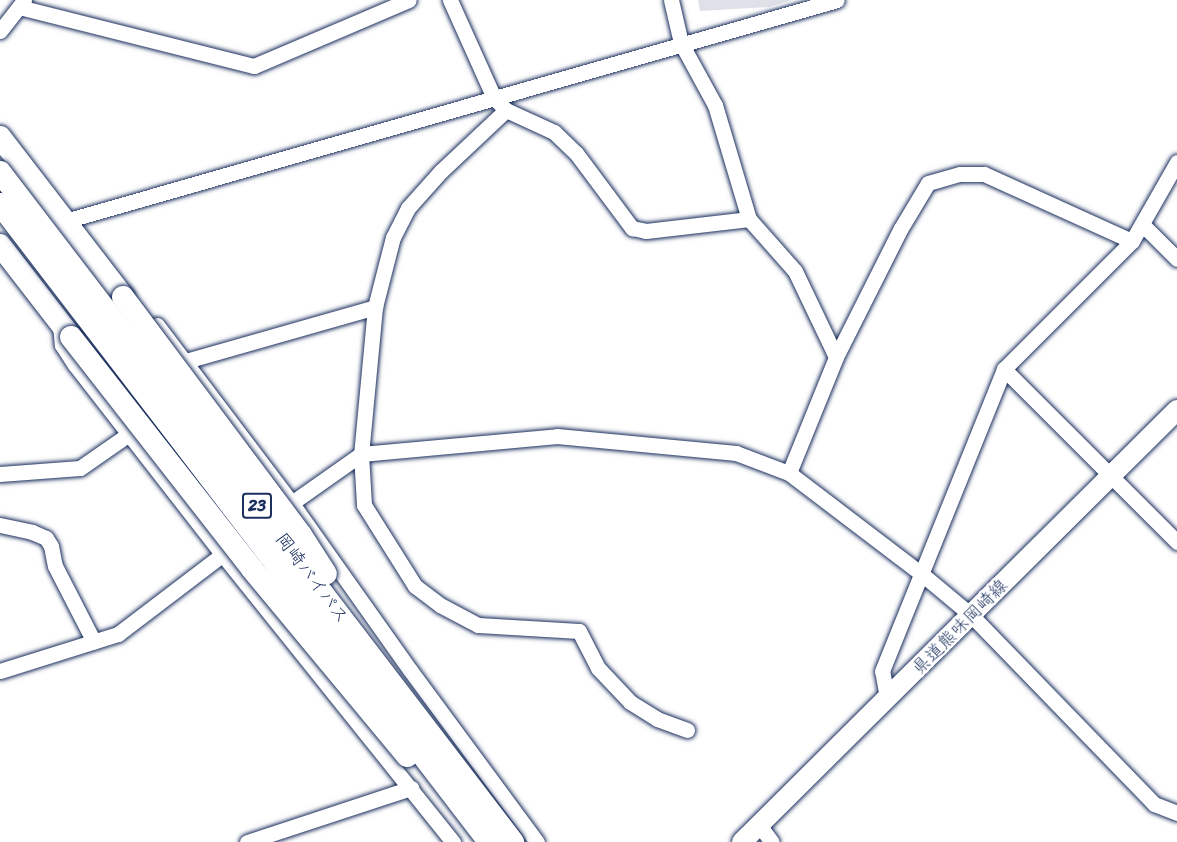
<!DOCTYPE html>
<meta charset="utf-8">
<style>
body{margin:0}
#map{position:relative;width:1177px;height:842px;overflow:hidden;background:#fff;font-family:Sriracha,"Klee One",sans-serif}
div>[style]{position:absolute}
.green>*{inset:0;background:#dee1e7}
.roads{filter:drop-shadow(0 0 2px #1b2f5e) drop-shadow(0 0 2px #1b2f5e)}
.minor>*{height:15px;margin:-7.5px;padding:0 7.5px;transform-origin:7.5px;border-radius:7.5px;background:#fff}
.major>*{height:20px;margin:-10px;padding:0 10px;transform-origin:10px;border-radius:10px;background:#fff}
.highway>*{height:22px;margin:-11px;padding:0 11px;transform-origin:11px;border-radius:11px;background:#fff}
.bridges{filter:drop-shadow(0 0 2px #1b2f5e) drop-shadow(0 0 2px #1b2f5e)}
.highway-bridge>*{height:22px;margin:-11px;padding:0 11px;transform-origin:11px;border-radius:11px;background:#fff}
span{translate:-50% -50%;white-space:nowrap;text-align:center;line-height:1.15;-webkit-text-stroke:4.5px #fff;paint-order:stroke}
.shield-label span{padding:2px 4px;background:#fff;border:2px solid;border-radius:4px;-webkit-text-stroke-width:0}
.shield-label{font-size:16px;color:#1b2f5e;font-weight:700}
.street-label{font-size:18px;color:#1b2f5e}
</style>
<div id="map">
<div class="green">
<i style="clip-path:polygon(698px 0,792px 0,769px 7px,700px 11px)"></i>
</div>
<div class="roads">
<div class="minor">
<i style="left:450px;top:0;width:107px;rotate:65.8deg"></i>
<i style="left:494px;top:98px;width:17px;rotate:45deg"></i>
<i style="left:506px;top:110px;width:53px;rotate:24.6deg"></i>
<i style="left:554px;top:132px;width:30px;rotate:44deg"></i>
<i style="left:576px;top:153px;width:94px;rotate:53.3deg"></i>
<i style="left:632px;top:228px;width:14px;rotate:12deg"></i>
<i style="left:646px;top:231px;width:104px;rotate:-6.6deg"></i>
<i style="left:671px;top:0;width:44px;rotate:76.9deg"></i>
<i style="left:681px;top:43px;width:71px;rotate:61.3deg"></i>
<i style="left:715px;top:105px;width:119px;rotate:73.4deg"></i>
<i style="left:749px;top:219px;width:69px;rotate:48.5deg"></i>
<i style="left:795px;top:271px;width:95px;rotate:64.5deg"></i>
<i style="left:19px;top:7px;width:242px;rotate:14.1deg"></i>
<i style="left:254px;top:66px;width:168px;rotate:-23.1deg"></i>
<i style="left:0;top:31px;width:39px;rotate:-52deg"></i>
<i style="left:506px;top:110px;width:89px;rotate:136.8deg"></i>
<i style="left:441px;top:171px;width:50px;rotate:131.7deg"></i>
<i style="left:408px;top:208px;width:33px;rotate:117deg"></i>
<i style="left:393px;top:237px;width:72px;rotate:104.4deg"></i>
<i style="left:375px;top:307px;width:148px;rotate:95.4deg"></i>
<i style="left:361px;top:454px;width:51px;rotate:86.6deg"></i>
<i style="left:364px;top:505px;width:96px;rotate:57.8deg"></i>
<i style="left:415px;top:586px;width:31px;rotate:37deg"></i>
<i style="left:440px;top:605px;width:43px;rotate:27.8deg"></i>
<i style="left:478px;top:625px;width:101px;rotate:3.4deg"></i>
<i style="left:579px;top:631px;width:42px;rotate:62.8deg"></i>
<i style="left:598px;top:668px;width:47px;rotate:46.7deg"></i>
<i style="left:630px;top:702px;width:32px;rotate:32deg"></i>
<i style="left:657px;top:719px;width:32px;rotate:20deg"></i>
<i style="left:58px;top:223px;width:810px;rotate:-15.97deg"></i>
<i style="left:1143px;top:225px;width:48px;rotate:45deg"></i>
<i style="left:60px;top:324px;width:21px;rotate:85deg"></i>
<i style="left:62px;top:345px;width:24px;rotate:57deg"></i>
<i style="left:75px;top:365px;width:241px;rotate:52.1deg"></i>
<i style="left:223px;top:555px;width:368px;rotate:51.3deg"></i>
<i style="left:157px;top:325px;width:222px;rotate:52.9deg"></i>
<i style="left:291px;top:502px;width:206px;rotate:54.7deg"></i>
<i style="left:410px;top:670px;width:214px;rotate:53.6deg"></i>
<i style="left:186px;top:361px;width:197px;rotate:-15.9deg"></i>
<i style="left:1004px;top:369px;width:245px;rotate:45deg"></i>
<i style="left:789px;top:473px;width:125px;rotate:-67.9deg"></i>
<i style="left:836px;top:357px;width:144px;rotate:-63.3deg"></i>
<i style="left:901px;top:228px;width:52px;rotate:-59deg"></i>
<i style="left:928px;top:183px;width:33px;rotate:-16deg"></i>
<i style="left:960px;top:174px;width:24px"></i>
<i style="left:984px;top:174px;width:162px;rotate:24.4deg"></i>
<i style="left:0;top:474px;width:80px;rotate:-4.3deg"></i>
<i style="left:80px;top:468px;width:60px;rotate:-34.8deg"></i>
<i style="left:276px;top:514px;width:104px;rotate:-35.2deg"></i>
<i style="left:361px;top:454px;width:197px;rotate:-5.2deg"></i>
<i style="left:557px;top:436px;width:180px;rotate:5.4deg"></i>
<i style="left:736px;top:453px;width:57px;rotate:20.7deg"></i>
<i style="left:789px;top:473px;width:168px;rotate:37.3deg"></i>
<i style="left:923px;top:575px;width:64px;rotate:39.9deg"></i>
<i style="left:972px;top:616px;width:262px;rotate:45.9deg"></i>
<i style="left:1154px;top:804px;width:25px;rotate:21deg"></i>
<i style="left:0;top:525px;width:33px;rotate:12deg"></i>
<i style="left:32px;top:532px;width:15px;rotate:23deg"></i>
<i style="left:46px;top:538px;width:9px;rotate:58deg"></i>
<i style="left:51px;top:546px;width:20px;rotate:79deg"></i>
<i style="left:55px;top:566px;width:85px;rotate:62.8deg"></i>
<i style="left:0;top:671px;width:124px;rotate:-17.4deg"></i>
<i style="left:118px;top:634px;width:153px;rotate:-37.3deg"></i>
<i style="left:887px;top:698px;width:27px;rotate:-100deg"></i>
<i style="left:882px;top:671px;width:326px;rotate:-68deg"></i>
<i style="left:1004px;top:369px;width:181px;rotate:-45deg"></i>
<i style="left:1132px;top:241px;width:91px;rotate:-60.3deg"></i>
<i style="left:759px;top:825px;width:21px;rotate:53deg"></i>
<i style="left:247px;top:842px;width:173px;rotate:-18.2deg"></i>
</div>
<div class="major">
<i style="left:742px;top:842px;width:613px;rotate:-44.8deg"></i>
</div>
<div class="highway">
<i style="left:0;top:137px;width:202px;rotate:52.4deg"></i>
<i style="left:0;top:245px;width:116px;rotate:52.3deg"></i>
</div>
</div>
<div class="bridges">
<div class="highway-bridge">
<i style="left:0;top:172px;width:844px;rotate:52.56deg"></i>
<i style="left:0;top:204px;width:804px;rotate:52.53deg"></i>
<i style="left:123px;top:297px;width:297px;rotate:53.2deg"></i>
<i style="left:301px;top:535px;width:46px;rotate:57.3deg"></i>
<i style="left:71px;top:337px;width:294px;rotate:52deg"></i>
<i style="left:252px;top:569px;width:243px;rotate:50.3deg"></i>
</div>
</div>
<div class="shield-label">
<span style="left:257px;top:506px">23</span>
</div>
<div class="street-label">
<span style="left:312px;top:578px;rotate:53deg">岡崎バイパス</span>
<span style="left:960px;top:627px;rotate:-45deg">県道熊味岡崎線</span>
</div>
</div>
